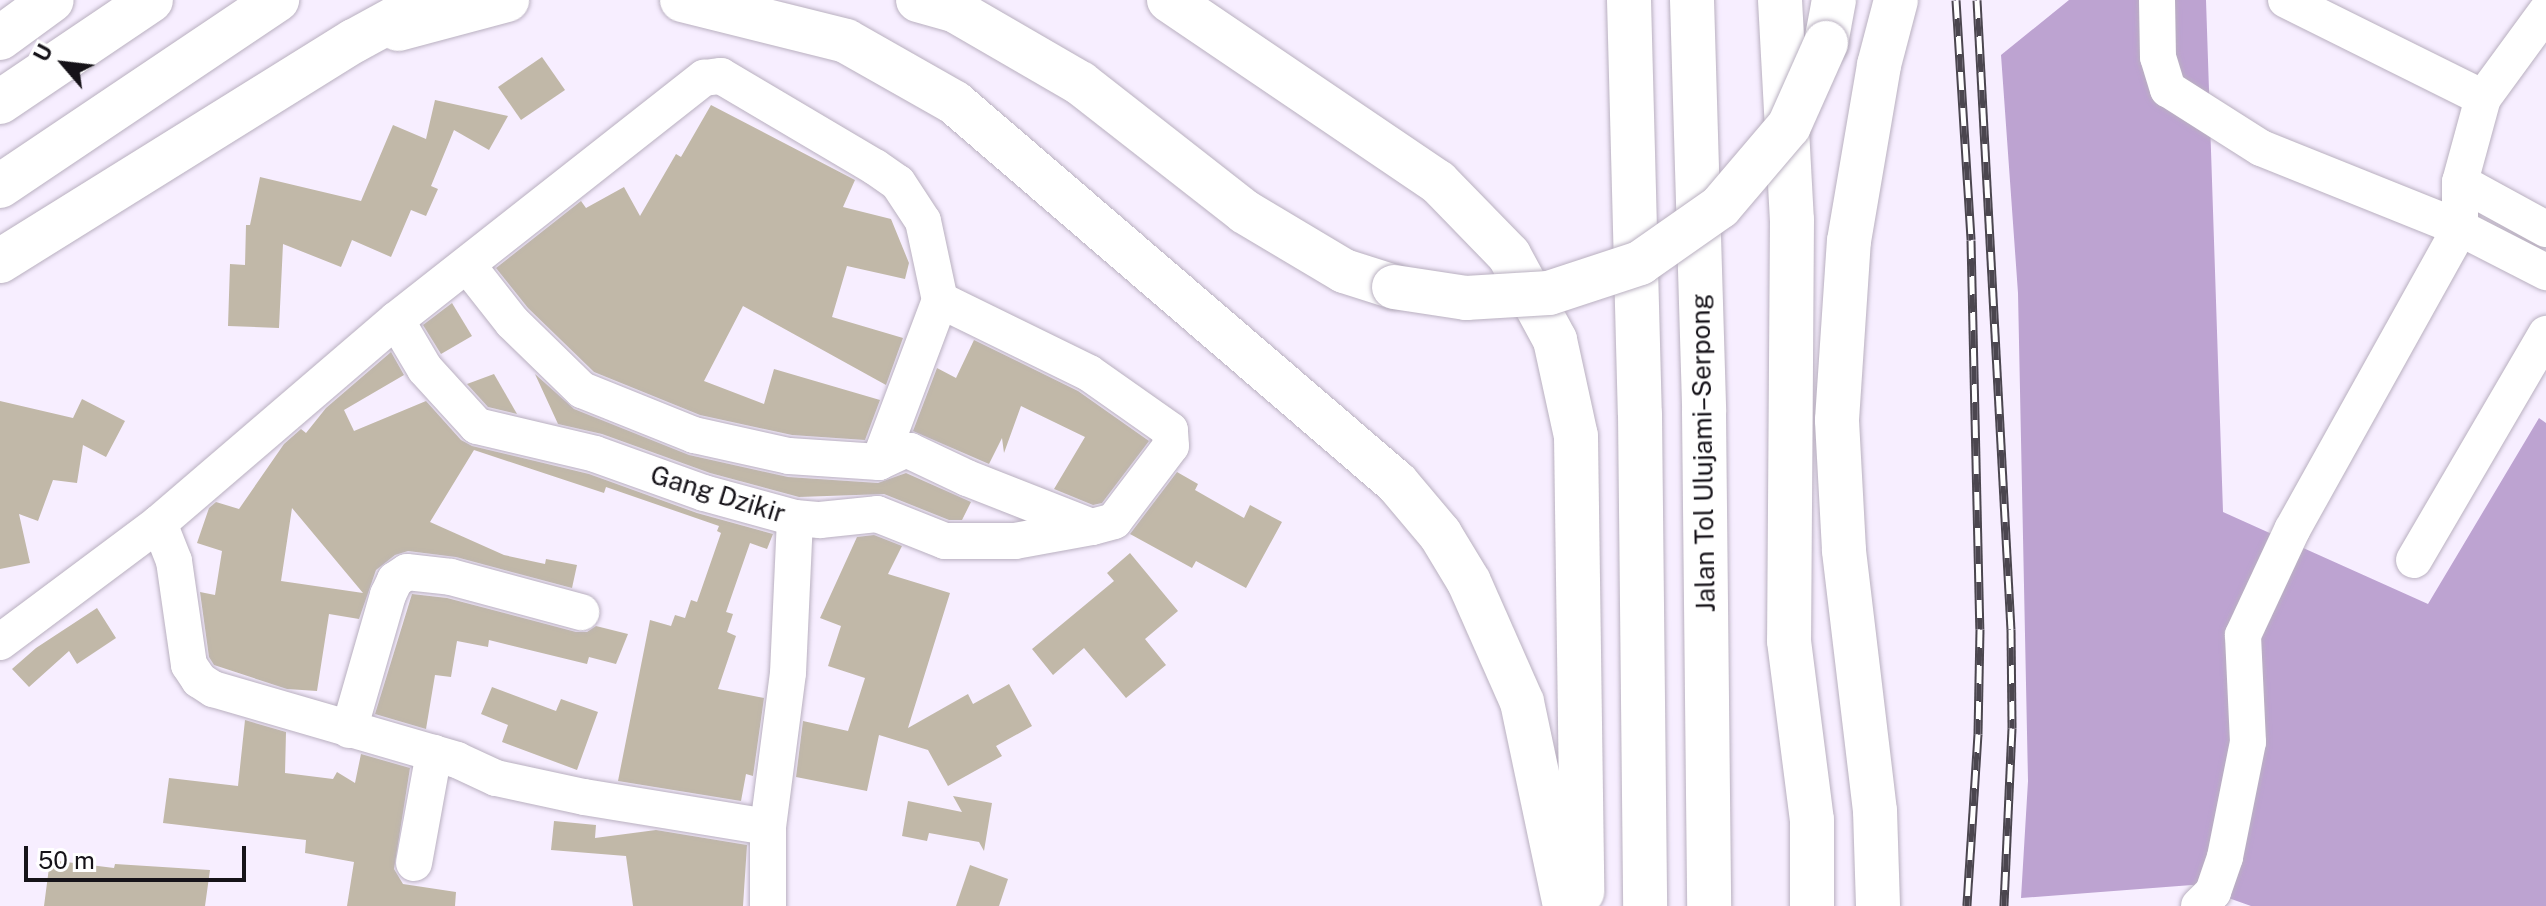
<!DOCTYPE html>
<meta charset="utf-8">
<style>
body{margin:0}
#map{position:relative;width:2546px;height:906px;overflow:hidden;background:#f7eeff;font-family:"Public Sans",sans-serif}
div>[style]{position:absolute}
.forest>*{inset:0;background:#bda3d1}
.building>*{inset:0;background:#c1b8a8}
.roads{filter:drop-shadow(0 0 2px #b9b0c0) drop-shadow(0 0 2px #b9b0c0)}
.minor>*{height:36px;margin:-18px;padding:0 18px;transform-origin:18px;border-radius:18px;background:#fff}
.highway>*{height:44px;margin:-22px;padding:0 22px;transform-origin:22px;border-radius:22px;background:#fff}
.rail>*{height:9px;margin-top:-4.5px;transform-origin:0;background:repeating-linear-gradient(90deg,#fff 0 18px,#4b464f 0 36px);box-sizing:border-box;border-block:2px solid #4b464f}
.bridges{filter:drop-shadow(0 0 2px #b9b0c0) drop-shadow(0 0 2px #b9b0c0)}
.highway-bridge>*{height:44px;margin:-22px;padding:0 22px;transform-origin:22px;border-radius:22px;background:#fff}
span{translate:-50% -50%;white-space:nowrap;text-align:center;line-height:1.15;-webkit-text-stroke:6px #fff;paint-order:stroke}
.street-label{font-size:26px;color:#161319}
.north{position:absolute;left:24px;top:24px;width:80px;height:80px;-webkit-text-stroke:6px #fff;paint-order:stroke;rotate:298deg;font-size:22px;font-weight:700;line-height:32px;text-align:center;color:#161319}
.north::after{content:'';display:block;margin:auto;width:28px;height:36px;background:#161319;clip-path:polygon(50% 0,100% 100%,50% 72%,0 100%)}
.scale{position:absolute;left:24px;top:846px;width:222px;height:36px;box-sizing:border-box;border:4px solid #161319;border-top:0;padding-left:10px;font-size:24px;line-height:28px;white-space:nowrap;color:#161319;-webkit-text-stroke:6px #fff;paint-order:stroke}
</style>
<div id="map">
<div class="forest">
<i style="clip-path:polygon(2069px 0,2206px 0,2223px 512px,2428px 604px,2539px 418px,2546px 423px,2546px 906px,2251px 906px,2192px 885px,2021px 898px,2028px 781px,2018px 293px,2001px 55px)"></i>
</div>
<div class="building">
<i style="clip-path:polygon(542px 57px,565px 90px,521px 120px,498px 87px)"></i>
<i style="clip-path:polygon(435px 100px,508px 116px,489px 150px,454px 130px,431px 186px,438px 189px,426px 216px,411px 210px,391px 257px,352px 240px,341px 267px,283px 244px,279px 328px,228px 326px,230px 264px,245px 265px,246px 225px,250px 225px,260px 177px,361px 201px,393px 125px,426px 139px)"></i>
<i style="clip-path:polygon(711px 105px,855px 180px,843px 207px,891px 219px,909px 263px,905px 279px,847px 266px,832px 317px,903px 338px,886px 385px,743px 306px,704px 381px,764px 404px,774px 369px,880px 400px,865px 440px,792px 435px,700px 415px,594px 372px,528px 308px,496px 268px,581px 201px,586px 208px,624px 187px,640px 216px,676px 154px,681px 157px)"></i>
<i style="clip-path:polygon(452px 303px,472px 336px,441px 354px,423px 325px)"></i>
<i style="clip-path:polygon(974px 340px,1078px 391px,1149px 441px,1102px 503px,1093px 505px,1054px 489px,1085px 437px,1021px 406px,1004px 453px,1002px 438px,989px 464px,913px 431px,937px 368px,956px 378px)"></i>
<i style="clip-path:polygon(evenodd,391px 352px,404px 375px,344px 410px,354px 431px,426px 401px,461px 440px,472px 446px,589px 474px,697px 513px,773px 534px,767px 549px,750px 543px,726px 612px,733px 614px,727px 632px,736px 636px,718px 689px,764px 698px,753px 776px,746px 774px,741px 801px,618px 781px,650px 620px,671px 626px,675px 615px,685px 618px,691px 600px,697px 602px,721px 533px,717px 531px,719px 526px,606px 487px,604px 493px,474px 450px,430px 522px,504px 555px,545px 564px,546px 559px,577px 565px,572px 588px,456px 557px,408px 551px,395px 555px,376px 570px,359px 619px,329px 614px,317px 691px,287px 689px,214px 665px,209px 657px,200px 592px,215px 595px,222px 551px,197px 543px,209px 508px,216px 502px,239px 509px,284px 444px,301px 429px,306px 433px,326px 408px,391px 352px,292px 508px,363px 593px,281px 581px,292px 508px)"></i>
<i style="clip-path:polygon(494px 374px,517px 414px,488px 407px,467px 384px)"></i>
<i style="clip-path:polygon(535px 374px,574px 409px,689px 455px,788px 477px,878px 483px,906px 473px,971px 502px,962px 520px,949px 520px,884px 494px,799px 497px,710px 473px,602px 434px,558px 424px)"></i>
<i style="clip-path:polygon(82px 399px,125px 421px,106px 457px,83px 445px,77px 483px,53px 480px,38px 521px,19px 514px,30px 563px,0 569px,0 401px,73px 418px)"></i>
<i style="clip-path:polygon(1177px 472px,1198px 484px,1195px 490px,1244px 518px,1250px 505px,1282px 522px,1246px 588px,1196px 561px,1192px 568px,1130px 534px)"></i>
<i style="clip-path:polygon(874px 535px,902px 546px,888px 574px,950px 593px,908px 728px,968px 694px,973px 704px,1009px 684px,1032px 726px,996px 746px,1002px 756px,948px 786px,928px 750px,879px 735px,867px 791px,796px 777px,803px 721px,848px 731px,865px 678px,828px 666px,841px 626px,820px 618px,857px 537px)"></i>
<i style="clip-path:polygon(1130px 553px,1178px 611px,1145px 639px,1166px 665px,1126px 698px,1084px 648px,1053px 675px,1032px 649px,1114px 581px,1107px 573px)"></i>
<i style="clip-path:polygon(412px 594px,447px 598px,576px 632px,587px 632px,596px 626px,628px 634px,616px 664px,589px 657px,587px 664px,489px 640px,488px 647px,457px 641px,451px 677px,435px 675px,426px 729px,375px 714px)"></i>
<i style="clip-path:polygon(97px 608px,116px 638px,77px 664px,69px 651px,29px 687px,12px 669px,36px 648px)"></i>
<i style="clip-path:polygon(492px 687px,556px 711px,561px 699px,598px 712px,577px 770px,502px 742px,508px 725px,481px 714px)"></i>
<i style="clip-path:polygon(245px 720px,286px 732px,285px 773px,333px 779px,337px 772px,355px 783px,361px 754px,410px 768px,394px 869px,403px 884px,456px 892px,455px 906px,347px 906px,354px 862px,305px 853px,306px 840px,163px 823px,169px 778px,238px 786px)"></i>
<i style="clip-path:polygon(953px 796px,992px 803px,984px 851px,979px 842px,929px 833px,927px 841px,902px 836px,908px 801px,962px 812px)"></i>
<i style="clip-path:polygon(554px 821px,596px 825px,595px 838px,656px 830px,747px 845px,743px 906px,633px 906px,626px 856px,551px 850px)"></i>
<i style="clip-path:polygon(50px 860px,114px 868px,115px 864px,210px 870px,205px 906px,44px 906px)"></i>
<i style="clip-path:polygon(970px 865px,1008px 879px,999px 906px,956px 906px)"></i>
</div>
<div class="roads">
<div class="minor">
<i style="left:2157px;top:0;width:57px;rotate:89deg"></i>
<i style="left:2158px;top:57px;width:34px;rotate:73deg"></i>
<i style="left:2168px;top:89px;width:110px;rotate:32.4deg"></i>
<i style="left:2261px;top:148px;width:214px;rotate:21.9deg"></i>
<i style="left:2460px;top:228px;width:97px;rotate:27.1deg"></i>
<i style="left:2286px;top:0;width:220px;rotate:26.4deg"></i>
<i style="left:2460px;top:182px;width:98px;rotate:28.7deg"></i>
<i style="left:468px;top:266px;width:71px;rotate:51.8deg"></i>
<i style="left:512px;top:322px;width:98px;rotate:44.2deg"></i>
<i style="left:582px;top:390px;width:121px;rotate:21.9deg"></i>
<i style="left:694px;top:435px;width:97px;rotate:12.5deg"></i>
<i style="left:789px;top:456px;width:90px;rotate:3.8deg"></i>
<i style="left:879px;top:462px;width:26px;rotate:-25deg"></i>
<i style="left:903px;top:451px;width:7px"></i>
<i style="left:910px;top:451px;width:63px;rotate:25.3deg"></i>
<i style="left:967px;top:478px;width:134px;rotate:21.4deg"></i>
<i style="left:1092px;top:527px;width:23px;rotate:-15deg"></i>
<i style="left:1114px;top:521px;width:94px;rotate:-52.8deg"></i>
<i style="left:1171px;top:446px;width:16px;rotate:-94deg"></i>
<i style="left:1170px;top:430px;width:99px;rotate:-144.9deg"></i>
<i style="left:1089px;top:373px;width:166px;rotate:-153.9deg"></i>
<i style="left:396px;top:320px;width:57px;rotate:59.4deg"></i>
<i style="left:425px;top:369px;width:77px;rotate:47.6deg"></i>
<i style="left:477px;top:426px;width:121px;rotate:13.3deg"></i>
<i style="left:595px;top:454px;width:116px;rotate:19.7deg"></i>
<i style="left:704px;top:493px;width:94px;rotate:15.4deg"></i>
<i style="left:795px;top:518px;width:25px;rotate:5deg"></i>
<i style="left:820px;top:520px;width:57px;rotate:-6deg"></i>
<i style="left:877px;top:514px;width:73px;rotate:21.7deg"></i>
<i style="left:945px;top:541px;width:70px"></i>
<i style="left:1015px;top:541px;width:78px;rotate:-10.3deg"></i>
<i style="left:159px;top:523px;width:41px;rotate:68.5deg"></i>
<i style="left:174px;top:561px;width:105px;rotate:81.8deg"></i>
<i style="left:189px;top:665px;width:18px;rotate:56deg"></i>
<i style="left:199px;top:680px;width:17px;rotate:33deg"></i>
<i style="left:213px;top:689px;width:254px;rotate:16.2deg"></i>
<i style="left:457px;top:760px;width:43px;rotate:24.8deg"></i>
<i style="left:496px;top:778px;width:90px;rotate:12.2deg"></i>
<i style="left:584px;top:797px;width:186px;rotate:9.3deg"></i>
<i style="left:768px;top:827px;width:79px;rotate:90deg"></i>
<i style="left:2414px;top:560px;width:262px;rotate:-59.7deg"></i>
<i style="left:0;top:642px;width:199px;rotate:-36.8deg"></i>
<i style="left:159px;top:523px;width:312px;rotate:-40.6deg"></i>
<i style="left:396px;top:320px;width:392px;rotate:-38.2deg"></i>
<i style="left:704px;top:78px;width:17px;rotate:-7deg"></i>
<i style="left:721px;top:76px;width:179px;rotate:30.6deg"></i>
<i style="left:875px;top:167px;width:28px;rotate:35deg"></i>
<i style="left:898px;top:183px;width:45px;rotate:56.7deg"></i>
<i style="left:923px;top:221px;width:81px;rotate:77.9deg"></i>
<i style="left:940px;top:300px;width:173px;rotate:110.6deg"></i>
<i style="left:349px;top:730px;width:141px;rotate:-73.9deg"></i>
<i style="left:388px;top:595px;width:17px;rotate:-65deg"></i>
<i style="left:395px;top:580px;width:14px;rotate:-34deg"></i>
<i style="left:407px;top:572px;width:44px;rotate:6.5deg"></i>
<i style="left:451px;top:577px;width:135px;rotate:15.1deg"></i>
<i style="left:768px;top:827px;width:155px;rotate:-82.6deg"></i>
<i style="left:788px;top:673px;width:155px;rotate:-87.4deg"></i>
<i style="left:414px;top:863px;width:112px;rotate:-79.7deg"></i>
<i style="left:2199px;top:906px;width:20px;rotate:-45deg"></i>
<i style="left:2213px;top:892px;width:37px;rotate:-71deg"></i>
<i style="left:2225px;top:857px;width:117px;rotate:-78.7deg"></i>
<i style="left:2248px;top:742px;width:107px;rotate:-92.7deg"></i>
<i style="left:2243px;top:635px;width:116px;rotate:-65deg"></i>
<i style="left:2292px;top:530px;width:346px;rotate:-60.9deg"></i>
<i style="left:2460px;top:228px;width:46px;rotate:-90deg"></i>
<i style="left:2460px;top:182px;width:87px;rotate:-74.7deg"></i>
<i style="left:2483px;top:98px;width:107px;rotate:-53.8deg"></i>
</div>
<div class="highway">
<i style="left:682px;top:0;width:169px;rotate:14deg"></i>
<i style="left:846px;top:41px;width:125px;rotate:29.6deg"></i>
<i style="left:955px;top:103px;width:583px;rotate:40.69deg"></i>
<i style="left:1397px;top:483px;width:67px;rotate:49.9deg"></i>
<i style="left:1440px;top:534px;width:56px;rotate:58.9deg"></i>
<i style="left:1469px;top:582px;width:131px;rotate:66.2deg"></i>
<i style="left:1522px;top:702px;width:208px;rotate:78.1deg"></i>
<i style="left:918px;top:0;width:37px;rotate:16deg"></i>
<i style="left:954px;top:10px;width:146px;rotate:30.1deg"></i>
<i style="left:1080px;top:83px;width:209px;rotate:38deg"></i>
<i style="left:1245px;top:212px;width:115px;rotate:30.8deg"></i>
<i style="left:1344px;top:271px;width:52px;rotate:17.7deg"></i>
<i style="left:1169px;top:0;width:325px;rotate:34.1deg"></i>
<i style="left:1438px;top:182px;width:102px;rotate:45.8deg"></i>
<i style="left:1509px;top:255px;width:97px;rotate:61.6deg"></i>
<i style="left:1555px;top:340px;width:98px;rotate:77.7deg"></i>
<i style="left:1576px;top:436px;width:456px;rotate:89.2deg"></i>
<i style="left:1629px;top:0;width:414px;rotate:88.5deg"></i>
<i style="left:1640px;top:414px;width:492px;rotate:89.4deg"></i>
<i style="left:1692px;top:0;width:412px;rotate:88.3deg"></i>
<i style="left:1704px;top:412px;width:494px;rotate:89.4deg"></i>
<i style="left:1780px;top:0;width:220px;rotate:86.9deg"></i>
<i style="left:1792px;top:220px;width:421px;rotate:90.4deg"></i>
<i style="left:1789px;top:641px;width:180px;rotate:82.7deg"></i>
<i style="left:1812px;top:820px;width:86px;rotate:90deg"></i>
<i style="left:398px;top:29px;width:113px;rotate:-14.9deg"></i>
<i style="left:0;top:38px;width:64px;rotate:-36.2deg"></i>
<i style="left:1826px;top:43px;width:44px;rotate:-79.5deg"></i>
<i style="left:0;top:102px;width:182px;rotate:-34deg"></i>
<i style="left:0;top:186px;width:334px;rotate:-33.9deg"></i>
<i style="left:0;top:261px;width:417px;rotate:-31.9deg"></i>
<i style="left:354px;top:41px;width:85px;rotate:-28.7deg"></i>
<i style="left:1878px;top:906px;width:95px;rotate:-91.8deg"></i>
<i style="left:1875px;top:811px;width:263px;rotate:-96.8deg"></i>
<i style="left:1844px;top:550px;width:130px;rotate:-93.1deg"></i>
<i style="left:1837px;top:420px;width:179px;rotate:-86.2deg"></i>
<i style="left:1849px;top:241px;width:179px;rotate:-80.3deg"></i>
<i style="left:1879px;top:65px;width:67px;rotate:-75.3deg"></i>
</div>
</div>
<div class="rail">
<i style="left:1956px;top:0;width:240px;rotate:86.4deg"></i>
<i style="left:1971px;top:240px;width:389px;rotate:88.7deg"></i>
<i style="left:1980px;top:629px;width:105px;rotate:91.1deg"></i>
<i style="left:1978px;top:734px;width:172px;rotate:93.7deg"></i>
<i style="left:1977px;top:0;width:630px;rotate:86.91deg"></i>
<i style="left:2011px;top:629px;width:99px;rotate:89.4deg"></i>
<i style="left:2012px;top:728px;width:178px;rotate:92.6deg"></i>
</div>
<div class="bridges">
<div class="highway-bridge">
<i style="left:1394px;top:287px;width:73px;rotate:8.7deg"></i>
<i style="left:1466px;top:298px;width:83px;rotate:-3.4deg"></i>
<i style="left:1549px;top:293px;width:96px;rotate:-18.2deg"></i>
<i style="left:1640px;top:263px;width:98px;rotate:-35deg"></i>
<i style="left:1720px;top:207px;width:106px;rotate:-49.6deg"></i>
<i style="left:1789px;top:126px;width:91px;rotate:-66deg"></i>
</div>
</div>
<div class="street-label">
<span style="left:1703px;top:453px;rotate:-91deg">Jalan Tol Ulujami–Serpong</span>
<span style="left:718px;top:494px;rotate:17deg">Gang Dzikir</span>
</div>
<div class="north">U</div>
<div class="scale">50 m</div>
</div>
